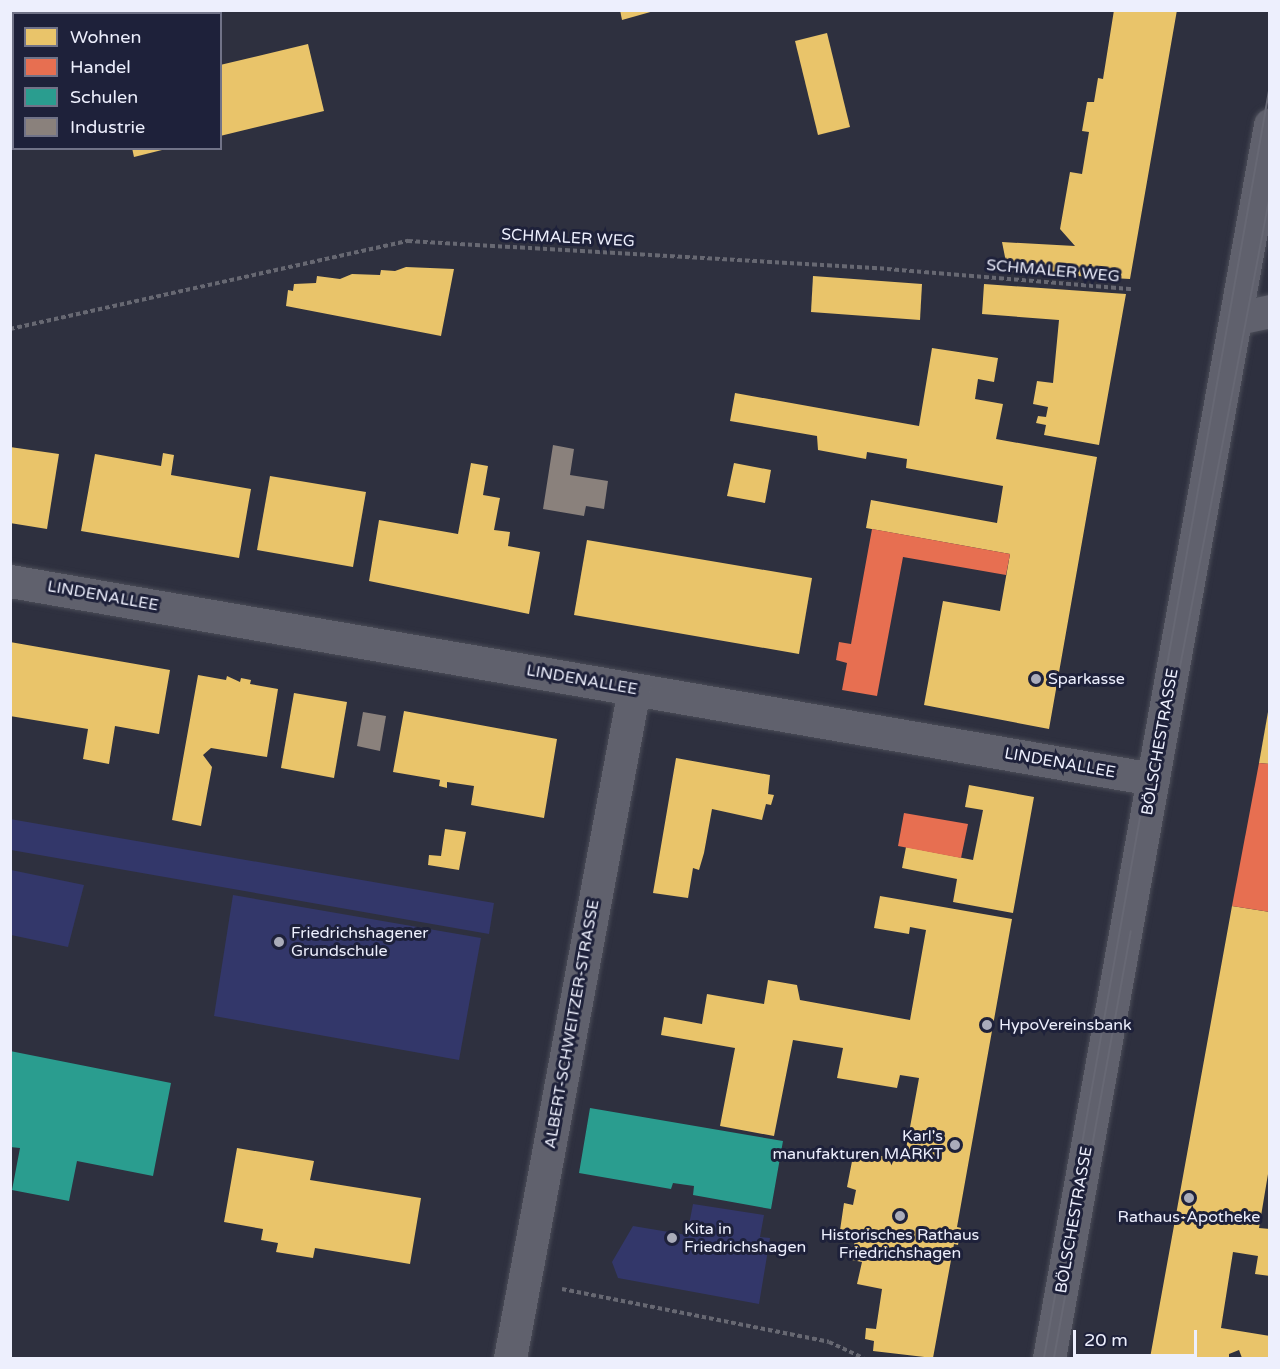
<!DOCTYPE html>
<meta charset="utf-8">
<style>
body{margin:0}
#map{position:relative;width:1280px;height:1369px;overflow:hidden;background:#2e303f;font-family:"Varela Round",sans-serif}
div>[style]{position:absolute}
.green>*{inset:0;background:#33376a}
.homes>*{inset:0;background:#e9c46a}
.shops>*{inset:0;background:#e76f51}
.schools>*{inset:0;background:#2a9d8f}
.industry>*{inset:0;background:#8a817c}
.path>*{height:4px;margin-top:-2px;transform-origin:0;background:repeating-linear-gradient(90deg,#676872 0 4.5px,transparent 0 7.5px)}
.roads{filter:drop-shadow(0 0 2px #4b4d58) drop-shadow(0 0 2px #4b4d58)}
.minor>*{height:33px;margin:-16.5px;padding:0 16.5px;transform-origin:16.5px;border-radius:16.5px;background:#60616d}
.tram>*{height:1.5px;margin:-0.75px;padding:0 0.75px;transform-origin:0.75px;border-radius:0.75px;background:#676874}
.dots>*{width:16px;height:16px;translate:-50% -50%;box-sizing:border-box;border:3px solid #1e213a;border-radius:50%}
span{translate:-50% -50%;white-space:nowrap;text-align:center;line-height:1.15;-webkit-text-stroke:6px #1e213a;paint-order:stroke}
.street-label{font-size:16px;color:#edeffd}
.poi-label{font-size:16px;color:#edeffd}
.left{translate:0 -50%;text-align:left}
.right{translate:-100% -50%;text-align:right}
.frame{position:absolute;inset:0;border:12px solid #edeffd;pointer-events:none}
.legend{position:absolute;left:12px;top:12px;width:210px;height:138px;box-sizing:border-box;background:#1e213a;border:2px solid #717388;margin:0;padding:8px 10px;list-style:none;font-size:18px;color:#edeffd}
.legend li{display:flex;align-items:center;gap:12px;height:30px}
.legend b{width:30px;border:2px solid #717388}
.scale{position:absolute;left:1073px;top:1330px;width:124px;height:27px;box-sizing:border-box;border:3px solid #edeffd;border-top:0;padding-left:8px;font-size:18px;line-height:21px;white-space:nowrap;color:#edeffd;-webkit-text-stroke:4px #1e213a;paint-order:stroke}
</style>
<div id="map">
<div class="green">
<i style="clip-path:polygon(10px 819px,494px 903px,489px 934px,11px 850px)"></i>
<i style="clip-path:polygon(11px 870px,84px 885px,68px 947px,11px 935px)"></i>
<i style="clip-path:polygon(233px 895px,481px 938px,459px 1060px,214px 1016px)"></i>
<i style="clip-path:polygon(693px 1204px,764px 1215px,760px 1237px,770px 1238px,759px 1304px,618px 1278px,612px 1262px,633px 1226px,687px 1235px)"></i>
</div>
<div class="homes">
<i style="clip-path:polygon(55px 10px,79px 10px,80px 14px,56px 14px)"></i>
<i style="clip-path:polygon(620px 10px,654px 10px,654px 11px,622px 20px)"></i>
<i style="clip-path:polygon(1114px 10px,1177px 10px,1130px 279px,1008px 272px,1002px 242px,1075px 246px,1060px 229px,1070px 172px,1082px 174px,1089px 132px,1082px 131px,1087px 102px,1094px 102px,1098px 78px,1103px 79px)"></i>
<i style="clip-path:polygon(827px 33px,850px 127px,818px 135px,795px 41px)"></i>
<i style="clip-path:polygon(308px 44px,324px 111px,220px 136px,220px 65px)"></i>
<i style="clip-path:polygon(132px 148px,166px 148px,166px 149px,134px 157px)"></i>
<i style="clip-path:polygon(406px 267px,454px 269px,441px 336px,286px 306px,288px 290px,293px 291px,294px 284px,316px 283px,317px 276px,340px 279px,352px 274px,380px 275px,381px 270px,395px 271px)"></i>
<i style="clip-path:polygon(813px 276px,922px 284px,920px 320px,811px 312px)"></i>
<i style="clip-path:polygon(984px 284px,1126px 294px,1099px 445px,1044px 435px,1046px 425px,1036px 423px,1038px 416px,1046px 417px,1048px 407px,1033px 404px,1037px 381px,1053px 383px,1059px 320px,982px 314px)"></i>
<i style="clip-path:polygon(932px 348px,998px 358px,994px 382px,978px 379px,975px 399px,1003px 404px,996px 439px,1097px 457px,1049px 729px,924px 705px,943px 601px,1000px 611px,1010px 554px,866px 528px,871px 500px,997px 523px,1003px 486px,906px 468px,907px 459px,867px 452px,866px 459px,818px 450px,817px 436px,730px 421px,735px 393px,919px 426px)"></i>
<i style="clip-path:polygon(10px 447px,59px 454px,47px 529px,10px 523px)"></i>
<i style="clip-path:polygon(163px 453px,174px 455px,171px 475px,251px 489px,239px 558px,81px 531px,95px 454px,161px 466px)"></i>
<i style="clip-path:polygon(471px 463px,488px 466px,483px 495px,500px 498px,494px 530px,510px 532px,508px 546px,540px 552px,529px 614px,369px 581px,379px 520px,458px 534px)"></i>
<i style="clip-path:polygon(734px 463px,771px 470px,765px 503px,727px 496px)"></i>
<i style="clip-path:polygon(270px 476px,366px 492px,353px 567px,257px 550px)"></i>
<i style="clip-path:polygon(587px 540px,812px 578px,799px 654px,574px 615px)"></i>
<i style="clip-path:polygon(10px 642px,170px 670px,159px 734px,115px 726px,109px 764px,83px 759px,88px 729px,10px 716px)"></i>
<i style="clip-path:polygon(198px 675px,226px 680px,227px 676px,240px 682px,241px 678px,251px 680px,250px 684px,278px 689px,267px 757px,211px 748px,203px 755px,212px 767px,201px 826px,172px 820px)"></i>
<i style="clip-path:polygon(294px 693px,347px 702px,334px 778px,281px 768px)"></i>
<i style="clip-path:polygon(404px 711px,557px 739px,544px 818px,471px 805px,474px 786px,447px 782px,447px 788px,439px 786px,440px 780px,393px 772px)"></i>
<i style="clip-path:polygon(1268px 712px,1270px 712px,1270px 764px,1259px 763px)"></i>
<i style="clip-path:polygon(676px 758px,770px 775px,768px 794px,774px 795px,771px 805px,766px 804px,762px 820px,712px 809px,704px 853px,699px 870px,693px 868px,688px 898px,653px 893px)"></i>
<i style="clip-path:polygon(969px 785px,1034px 797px,1013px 913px,953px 902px,957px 879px,902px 868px,906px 847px,973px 860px,983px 810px,965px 807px)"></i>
<i style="clip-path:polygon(445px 829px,466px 832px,459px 870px,428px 865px,429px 855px,441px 856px)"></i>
<i style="clip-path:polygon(880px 896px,1012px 919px,957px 1227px,961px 1228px,958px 1245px,954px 1244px,933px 1358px,873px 1351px,874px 1341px,865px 1339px,866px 1328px,876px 1329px,882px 1289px,857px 1284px,862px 1262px,852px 1260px,855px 1239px,839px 1237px,844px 1203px,853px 1205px,856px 1190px,847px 1187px,854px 1151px,904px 1160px,919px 1078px,900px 1075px,897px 1088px,837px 1078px,843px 1048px,793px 1040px,774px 1136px,720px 1126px,735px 1048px,661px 1035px,664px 1017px,702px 1024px,707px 994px,764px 1004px,768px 980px,797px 985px,800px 1000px,910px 1020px,926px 930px,910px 927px,909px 934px,874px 928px)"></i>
<i style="clip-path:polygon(1232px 906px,1270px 912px,1270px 1162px,1259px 1228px,1270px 1229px,1270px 1276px,1255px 1274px,1258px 1256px,1233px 1252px,1221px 1328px,1270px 1336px,1270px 1358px,1242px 1358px,1239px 1350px,1229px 1354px,1229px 1358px,1150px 1358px)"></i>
<i style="clip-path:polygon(237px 1148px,314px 1161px,310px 1180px,421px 1198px,410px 1264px,315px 1248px,313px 1258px,276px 1252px,278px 1243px,261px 1240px,263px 1229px,224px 1222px)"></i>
</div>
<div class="shops">
<i style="clip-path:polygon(872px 529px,1010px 554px,1006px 575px,903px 557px,877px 696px,842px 690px,847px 663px,836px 660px,839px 642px,851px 644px)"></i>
<i style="clip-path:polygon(1259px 763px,1270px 764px,1270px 912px,1232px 906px)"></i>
<i style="clip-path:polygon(904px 813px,968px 824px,961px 858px,898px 846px)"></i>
</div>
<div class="schools">
<i style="clip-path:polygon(10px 1051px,171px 1083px,153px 1176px,77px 1161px,69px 1201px,12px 1190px,20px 1148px,10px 1147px)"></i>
<i style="clip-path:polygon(590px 1108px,783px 1141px,771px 1209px,693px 1195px,694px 1186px,673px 1183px,671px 1189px,579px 1173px)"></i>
</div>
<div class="industry">
<i style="clip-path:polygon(553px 445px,574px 449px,570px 475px,608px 481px,604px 509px,586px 506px,584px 516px,543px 509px)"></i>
<i style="clip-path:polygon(363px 712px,386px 716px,380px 751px,357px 746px)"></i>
</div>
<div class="path">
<i style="left:10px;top:329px;width:408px;rotate:-12.5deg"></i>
<i style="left:408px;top:241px;width:480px;rotate:3.3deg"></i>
<i style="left:887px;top:269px;width:246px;rotate:4.7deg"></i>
<i style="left:562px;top:1289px;width:272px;rotate:11.2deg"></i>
<i style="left:829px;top:1342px;width:38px;rotate:25deg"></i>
</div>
<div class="roads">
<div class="minor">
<i style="left:1238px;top:318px;width:33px;rotate:-12deg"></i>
<i style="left:10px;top:581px;width:1160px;rotate:9.83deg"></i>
<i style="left:510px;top:1358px;width:680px;rotate:-79.5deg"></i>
<i style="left:1049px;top:1358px;width:1253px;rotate:-79.84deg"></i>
</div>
</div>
<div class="tram">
<i style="left:1156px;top:793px;width:609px;rotate:-79.21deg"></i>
<i style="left:1044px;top:1358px;width:1292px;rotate:-79.93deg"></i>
<i style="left:1054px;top:1358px;width:433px;rotate:-79.8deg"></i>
</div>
<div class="dots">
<i style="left:1036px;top:679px;background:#aaacba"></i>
<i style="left:279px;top:942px;background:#aaacba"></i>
<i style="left:987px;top:1025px;background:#aaacba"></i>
<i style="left:955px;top:1145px;background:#aaacba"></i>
<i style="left:1189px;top:1198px;background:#aaacba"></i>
<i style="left:900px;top:1216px;background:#aaacba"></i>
<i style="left:672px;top:1238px;background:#aaacba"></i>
</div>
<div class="street-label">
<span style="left:568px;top:238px;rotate:3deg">SCHMALER WEG</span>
<span style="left:1053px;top:271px;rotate:5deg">SCHMALER WEG</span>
<span style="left:103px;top:596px;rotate:10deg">LINDENALLEE</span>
<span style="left:582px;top:680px;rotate:10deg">LINDENALLEE</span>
<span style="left:1160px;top:742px;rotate:-80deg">BÖLSCHESTRASSE</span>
<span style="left:1060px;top:763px;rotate:10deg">LINDENALLEE</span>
<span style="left:572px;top:1024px;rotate:-80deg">ALBERT-SCHWEITZER-STRASSE</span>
<span style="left:1074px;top:1220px;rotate:-80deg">BÖLSCHESTRASSE</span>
</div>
<div class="poi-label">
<span class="left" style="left:1048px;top:679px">Sparkasse</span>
<span class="left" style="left:291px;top:942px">Friedrichshagener<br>Grundschule</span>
<span class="left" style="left:999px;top:1025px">HypoVereinsbank</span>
<span class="right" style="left:943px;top:1145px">Karl's<br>manufakturen MARKT</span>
<span style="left:1189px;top:1217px">Rathaus-Apotheke</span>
<span class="left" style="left:684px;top:1238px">Kita in<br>Friedrichshagen</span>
<span style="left:900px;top:1244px">Historisches Rathaus<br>Friedrichshagen</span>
</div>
<div class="frame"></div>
<ul class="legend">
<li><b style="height:16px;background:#e9c46a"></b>Wohnen</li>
<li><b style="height:16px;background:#e76f51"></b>Handel</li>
<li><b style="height:16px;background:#2a9d8f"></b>Schulen</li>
<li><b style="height:16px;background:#8a817c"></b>Industrie</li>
</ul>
<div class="scale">20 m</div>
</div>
